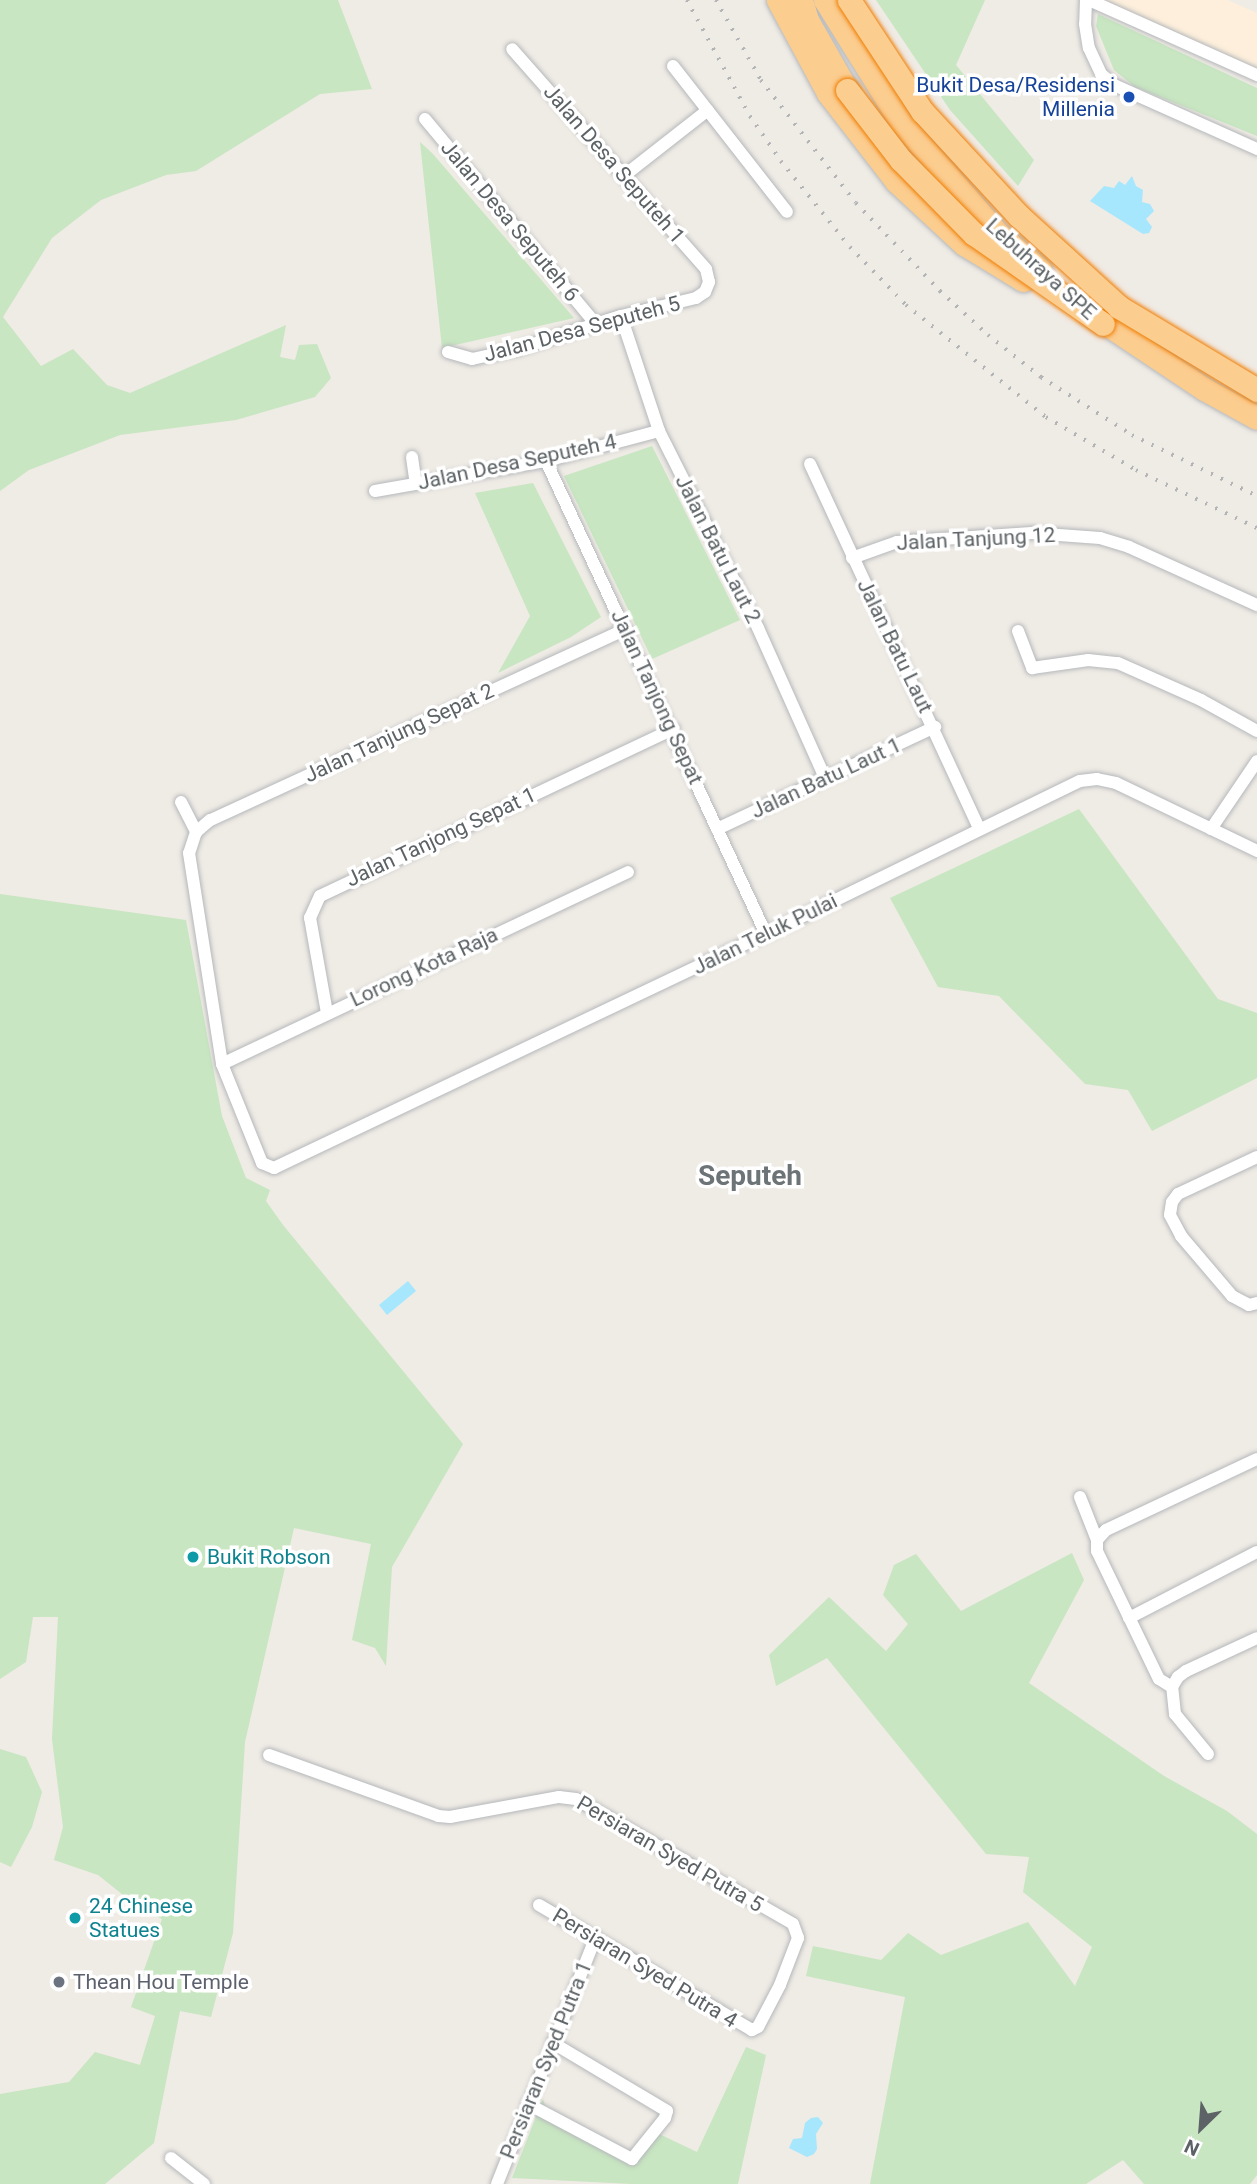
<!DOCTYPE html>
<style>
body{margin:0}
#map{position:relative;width:1257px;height:2184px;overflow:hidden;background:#efebe5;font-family:Roboto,sans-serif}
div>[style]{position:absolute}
.commercial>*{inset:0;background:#fdefdb}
.green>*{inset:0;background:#c8e6c1}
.water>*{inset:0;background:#a6e7fe}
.roads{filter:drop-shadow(0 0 2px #b5b8bb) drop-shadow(0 0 2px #b5b8bb)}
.minor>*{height:12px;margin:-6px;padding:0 6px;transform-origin:6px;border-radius:6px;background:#fff}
.motorway>*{height:23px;margin:-11.5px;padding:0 11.5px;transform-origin:11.5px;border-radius:11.5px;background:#fbcd8f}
.rail>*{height:3.5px;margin-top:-1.75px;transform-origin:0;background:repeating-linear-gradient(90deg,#b3b4b5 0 2px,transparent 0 11px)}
.bridges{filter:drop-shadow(0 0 2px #f07d03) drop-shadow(0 0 2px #f07d03)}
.motorway-bridge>*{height:23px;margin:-11.5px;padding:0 11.5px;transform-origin:11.5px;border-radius:11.5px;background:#fbcd8f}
.dots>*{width:19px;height:19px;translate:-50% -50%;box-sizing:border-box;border:4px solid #fff;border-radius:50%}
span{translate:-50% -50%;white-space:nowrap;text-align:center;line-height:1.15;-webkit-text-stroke:7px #fff;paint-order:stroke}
.transit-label{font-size:21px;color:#164399}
.right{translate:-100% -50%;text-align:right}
.street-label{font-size:21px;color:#5c6265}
.culture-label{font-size:21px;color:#0d838f}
.left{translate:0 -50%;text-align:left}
.worship-label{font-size:21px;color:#5b616d}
.district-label{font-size:28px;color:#6d7477;font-weight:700}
.north{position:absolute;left:1166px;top:2093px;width:70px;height:70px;-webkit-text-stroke:5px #fff;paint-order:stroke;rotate:205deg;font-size:19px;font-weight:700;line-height:28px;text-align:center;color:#5c6265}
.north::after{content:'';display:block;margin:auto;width:24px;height:32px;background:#5c6265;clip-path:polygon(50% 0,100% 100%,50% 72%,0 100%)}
</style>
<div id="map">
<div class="commercial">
<i style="clip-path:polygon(1099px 0,1228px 0,1257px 13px,1257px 74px)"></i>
</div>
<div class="green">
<i style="clip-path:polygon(0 0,338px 0,372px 89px,320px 94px,196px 171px,166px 175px,101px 200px,52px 238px,3px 317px,41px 366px,73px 349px,107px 385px,130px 393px,286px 325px,280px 357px,295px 360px,299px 345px,317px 344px,331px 378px,315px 397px,236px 420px,120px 435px,29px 470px,0 491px)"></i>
<i style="clip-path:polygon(876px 0,985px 0,956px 65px,1034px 160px,1018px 186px,950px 110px)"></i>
<i style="clip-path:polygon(1098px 14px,1257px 88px,1257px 136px,1135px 87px,1114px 70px,1096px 26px)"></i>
<i style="clip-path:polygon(420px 142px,433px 154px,574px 318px,442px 348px)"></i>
<i style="clip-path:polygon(652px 446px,740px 620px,652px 659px,564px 476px)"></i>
<i style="clip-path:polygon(533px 483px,601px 617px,571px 637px,498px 673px,530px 616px,475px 493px)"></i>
<i style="clip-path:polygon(1079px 809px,1218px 999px,1257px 1013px,1257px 1078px,1152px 1131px,1128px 1090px,1085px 1084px,999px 996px,938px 987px,890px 898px)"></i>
<i style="clip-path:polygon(0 894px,186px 920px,222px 1116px,246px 1178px,270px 1190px,266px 1201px,283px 1225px,463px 1444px,392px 1567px,386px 1666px,375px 1648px,352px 1640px,371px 1544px,294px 1528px,245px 1742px,233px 1933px,211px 2017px,180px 2011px,154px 2143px,105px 2184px,0 2184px,0 2094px,69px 2082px,95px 2052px,140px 2065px,155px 2016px,131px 2007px,162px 1919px,137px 1906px,98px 1875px,54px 1860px,63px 1827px,52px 1739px,58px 1617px,33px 1617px,26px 1662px,0 1679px)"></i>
<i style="clip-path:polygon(1072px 1553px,1084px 1580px,1029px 1683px,1164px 1776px,1227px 1811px,1257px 1834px,1257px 2175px,1250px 2184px,1144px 2184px,1123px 2160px,1086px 2184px,870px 2184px,905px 1997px,806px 1976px,813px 1946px,881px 1960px,908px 1933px,941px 1955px,1028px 1922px,1075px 1986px,1092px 1947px,1023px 1892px,1029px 1857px,986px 1854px,827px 1658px,776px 1686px,769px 1655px,829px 1597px,886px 1651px,908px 1624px,883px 1595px,894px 1565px,916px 1554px,961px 1611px)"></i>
<i style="clip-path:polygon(0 1749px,26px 1757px,42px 1792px,32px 1827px,11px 1867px,0 1862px)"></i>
<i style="clip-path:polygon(746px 2047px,766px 2055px,738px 2184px,632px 2184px,512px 2178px,543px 2099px,550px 2120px,637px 2164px,655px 2132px,697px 2152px)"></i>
</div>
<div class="water">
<i style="clip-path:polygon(1132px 176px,1136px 186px,1143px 190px,1142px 202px,1150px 204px,1154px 211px,1146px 219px,1152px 227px,1149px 233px,1143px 234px,1090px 201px,1104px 186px,1114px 188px,1119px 181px,1125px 185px)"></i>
<i style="clip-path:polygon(408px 1281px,416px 1291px,387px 1315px,379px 1305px)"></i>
<i style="clip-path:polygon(818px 2117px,823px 2123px,816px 2134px,817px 2149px,814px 2154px,807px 2157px,789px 2148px,793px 2139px,802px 2138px,805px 2123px,811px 2118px)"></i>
</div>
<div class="roads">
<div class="minor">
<i style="left:1086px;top:0;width:24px;rotate:92deg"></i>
<i style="left:1085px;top:24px;width:24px;rotate:81deg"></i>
<i style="left:1089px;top:48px;width:29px;rotate:65deg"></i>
<i style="left:1101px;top:74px;width:17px;rotate:40deg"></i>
<i style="left:1114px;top:85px;width:157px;rotate:24.1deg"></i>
<i style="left:1089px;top:0;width:184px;rotate:24.1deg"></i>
<i style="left:673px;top:66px;width:185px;rotate:52deg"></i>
<i style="left:425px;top:119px;width:267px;rotate:50.2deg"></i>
<i style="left:625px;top:175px;width:105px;rotate:-38.1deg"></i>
<i style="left:621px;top:316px;width:121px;rotate:71.7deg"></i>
<i style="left:659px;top:431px;width:220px;rotate:63.3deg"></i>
<i style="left:758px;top:628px;width:164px;rotate:65.9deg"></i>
<i style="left:448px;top:352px;width:25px;rotate:16deg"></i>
<i style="left:472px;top:359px;width:47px;rotate:-12.3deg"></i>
<i style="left:518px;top:349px;width:108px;rotate:-17.8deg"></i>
<i style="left:621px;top:316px;width:77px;rotate:-13.5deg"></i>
<i style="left:696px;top:298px;width:11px;rotate:-34deg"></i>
<i style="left:705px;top:292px;width:11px;rotate:-68deg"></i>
<i style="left:709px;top:282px;width:13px;rotate:-103deg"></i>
<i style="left:706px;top:269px;width:293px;rotate:-131.4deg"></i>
<i style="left:412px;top:457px;width:27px;rotate:82deg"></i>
<i style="left:546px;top:461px;width:522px;rotate:65.06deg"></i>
<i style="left:810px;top:464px;width:401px;rotate:65.1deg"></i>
<i style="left:375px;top:491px;width:174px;rotate:-10deg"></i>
<i style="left:546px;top:461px;width:117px;rotate:-14.9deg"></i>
<i style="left:852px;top:558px;width:48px;rotate:-19.6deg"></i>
<i style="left:897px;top:542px;width:135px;rotate:-3.8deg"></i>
<i style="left:1032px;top:533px;width:68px;rotate:4.2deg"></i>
<i style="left:1100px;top:538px;width:30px;rotate:17deg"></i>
<i style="left:1129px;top:547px;width:141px;rotate:24.4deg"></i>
<i style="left:626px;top:629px;width:458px;rotate:155.3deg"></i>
<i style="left:210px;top:820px;width:18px;rotate:139deg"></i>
<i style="left:196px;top:832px;width:22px;rotate:108deg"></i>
<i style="left:189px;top:853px;width:214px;rotate:81.1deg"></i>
<i style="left:222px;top:1064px;width:107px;rotate:68deg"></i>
<i style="left:262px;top:1163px;width:13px;rotate:23deg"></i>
<i style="left:274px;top:1168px;width:545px;rotate:-25.44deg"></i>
<i style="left:766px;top:934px;width:349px;rotate:-26deg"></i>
<i style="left:1080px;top:781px;width:17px;rotate:-7deg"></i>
<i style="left:1097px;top:779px;width:19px;rotate:12deg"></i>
<i style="left:1116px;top:783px;width:157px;rotate:25.7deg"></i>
<i style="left:1018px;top:631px;width:40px;rotate:69deg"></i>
<i style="left:1032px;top:668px;width:57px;rotate:-8.1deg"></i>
<i style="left:1088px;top:660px;width:30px;rotate:6deg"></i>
<i style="left:1118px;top:663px;width:91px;rotate:24deg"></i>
<i style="left:1201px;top:700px;width:64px;rotate:29deg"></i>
<i style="left:181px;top:802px;width:34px;rotate:63deg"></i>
<i style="left:717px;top:829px;width:241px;rotate:-25.1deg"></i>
<i style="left:1211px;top:829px;width:82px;rotate:-55.9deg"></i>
<i style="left:327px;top:1013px;width:97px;rotate:-100.1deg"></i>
<i style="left:310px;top:918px;width:24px;rotate:-66deg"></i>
<i style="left:320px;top:896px;width:391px;rotate:-25.3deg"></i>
<i style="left:222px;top:1064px;width:449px;rotate:-25.3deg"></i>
<i style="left:1257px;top:1157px;width:87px;rotate:154.9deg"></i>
<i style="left:1178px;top:1194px;width:10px;rotate:127deg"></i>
<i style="left:1172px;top:1202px;width:13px;rotate:99deg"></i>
<i style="left:1170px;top:1215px;width:24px;rotate:62deg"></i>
<i style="left:1181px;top:1236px;width:79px;rotate:49.6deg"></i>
<i style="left:1232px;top:1296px;width:19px;rotate:28deg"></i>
<i style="left:1249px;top:1305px;width:8px;rotate:-14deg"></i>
<i style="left:1080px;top:1497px;width:46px;rotate:68.4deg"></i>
<i style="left:1097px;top:1540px;width:11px;rotate:90deg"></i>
<i style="left:1097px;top:1551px;width:142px;rotate:64.2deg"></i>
<i style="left:1159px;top:1679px;width:15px;rotate:32deg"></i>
<i style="left:1097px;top:1540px;width:13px;rotate:-48deg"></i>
<i style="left:1106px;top:1530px;width:167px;rotate:-25.2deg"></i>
<i style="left:1129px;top:1618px;width:144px;rotate:-27.3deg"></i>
<i style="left:1208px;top:1754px;width:52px;rotate:-129.5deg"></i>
<i style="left:1175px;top:1714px;width:27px;rotate:-96deg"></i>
<i style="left:1172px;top:1687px;width:12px;rotate:-59deg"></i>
<i style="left:1178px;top:1677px;width:10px;rotate:-37deg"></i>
<i style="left:1186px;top:1671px;width:78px;rotate:-24.9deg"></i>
<i style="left:269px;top:1755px;width:180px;rotate:19.8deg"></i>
<i style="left:438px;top:1816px;width:12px;rotate:5deg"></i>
<i style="left:450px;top:1817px;width:111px;rotate:-10.4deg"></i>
<i style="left:559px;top:1797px;width:17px;rotate:7deg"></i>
<i style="left:576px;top:1799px;width:250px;rotate:29.9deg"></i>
<i style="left:793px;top:1924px;width:15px;rotate:70deg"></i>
<i style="left:798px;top:1938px;width:50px;rotate:111deg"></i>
<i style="left:780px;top:1985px;width:47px;rotate:117.6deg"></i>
<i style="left:758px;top:2027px;width:7px;rotate:153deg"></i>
<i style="left:752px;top:2030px;width:247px;rotate:-149.6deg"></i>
<i style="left:528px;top:2104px;width:118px;rotate:27.9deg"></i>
<i style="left:632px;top:2159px;width:53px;rotate:-51.2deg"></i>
<i style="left:665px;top:2118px;width:7px;rotate:-74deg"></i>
<i style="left:667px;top:2111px;width:133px;rotate:-149.2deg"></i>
<i style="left:171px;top:2158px;width:42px;rotate:38.2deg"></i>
<i style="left:497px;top:2184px;width:266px;rotate:-68.2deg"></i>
</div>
<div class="motorway">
<i style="left:778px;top:0;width:106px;rotate:61.7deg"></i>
<i style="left:828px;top:93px;width:111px;rotate:52.3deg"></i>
<i style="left:896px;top:181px;width:93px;rotate:42.8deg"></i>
<i style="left:964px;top:244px;width:69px;rotate:31.4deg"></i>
<i style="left:801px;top:0;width:21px;rotate:73deg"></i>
<i style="left:807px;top:20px;width:81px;rotate:60.3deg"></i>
<i style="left:825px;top:0;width:144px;rotate:58.1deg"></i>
<i style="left:901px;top:122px;width:147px;rotate:49.1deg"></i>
<i style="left:997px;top:233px;width:57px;rotate:40.7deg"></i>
<i style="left:1090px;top:313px;width:137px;rotate:33.7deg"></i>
<i style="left:1204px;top:389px;width:60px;rotate:28.7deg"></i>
</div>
</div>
<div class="rail">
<i style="left:687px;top:0;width:132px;rotate:61.5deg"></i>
<i style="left:750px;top:116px;width:55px;rotate:55.4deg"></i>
<i style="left:781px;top:161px;width:110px;rotate:51.3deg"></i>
<i style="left:850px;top:247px;width:81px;rotate:46deg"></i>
<i style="left:906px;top:305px;width:179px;rotate:38.7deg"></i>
<i style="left:1046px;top:417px;width:104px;rotate:30.5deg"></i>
<i style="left:1136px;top:470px;width:134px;rotate:25.6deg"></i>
<i style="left:716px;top:0;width:92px;rotate:60.6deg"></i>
<i style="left:761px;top:80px;width:155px;rotate:52.3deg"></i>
<i style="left:856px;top:203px;width:122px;rotate:46.3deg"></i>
<i style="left:940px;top:291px;width:65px;rotate:42.5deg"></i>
<i style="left:988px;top:335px;width:68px;rotate:38.4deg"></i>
<i style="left:1041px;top:377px;width:108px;rotate:32.5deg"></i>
<i style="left:1132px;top:435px;width:139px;rotate:26deg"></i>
</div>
<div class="bridges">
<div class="motorway-bridge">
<i style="left:849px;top:0;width:133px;rotate:56.7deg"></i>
<i style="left:922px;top:111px;width:143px;rotate:47.3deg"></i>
<i style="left:1019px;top:216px;width:135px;rotate:42.3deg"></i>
<i style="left:1119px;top:307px;width:161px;rotate:31deg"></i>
<i style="left:847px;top:90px;width:88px;rotate:52.4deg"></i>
<i style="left:901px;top:160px;width:104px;rotate:45.4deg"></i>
<i style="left:974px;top:234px;width:157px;rotate:34.9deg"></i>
</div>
</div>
<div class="dots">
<i style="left:1129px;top:97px;background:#1a4fb4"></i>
<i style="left:193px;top:1557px;background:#0f9aa8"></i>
<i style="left:75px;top:1918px;background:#0f9aa8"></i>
<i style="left:59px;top:1982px;background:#6b7280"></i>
</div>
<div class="transit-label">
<span class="right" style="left:1115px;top:97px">Bukit Desa/Residensi<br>Millenia</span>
</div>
<div class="street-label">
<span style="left:614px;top:164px;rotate:49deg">Jalan Desa Seputeh 1</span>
<span style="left:510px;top:221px;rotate:50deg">Jalan Desa Seputeh 6</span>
<span style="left:1041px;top:269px;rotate:42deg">Lebuhraya SPE</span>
<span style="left:582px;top:329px;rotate:-15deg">Jalan Desa Seputeh 5</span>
<span style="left:517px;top:462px;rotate:-12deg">Jalan Desa Seputeh 4</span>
<span style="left:976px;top:539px;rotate:-3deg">Jalan Tanjung 12</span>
<span style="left:718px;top:549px;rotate:63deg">Jalan Batu Laut 2</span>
<span style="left:895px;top:646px;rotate:64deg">Jalan Batu Laut</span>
<span style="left:657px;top:697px;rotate:65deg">Jalan Tanjong Sepat</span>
<span style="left:399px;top:733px;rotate:-25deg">Jalan Tanjung Sepat 2</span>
<span style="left:826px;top:778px;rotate:-25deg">Jalan Batu Laut 1</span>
<span style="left:441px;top:837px;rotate:-25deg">Jalan Tanjong Sepat 1</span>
<span style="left:765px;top:934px;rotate:-26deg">Jalan Teluk Pulai</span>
<span style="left:424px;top:967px;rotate:-25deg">Lorong Kota Raja</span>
<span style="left:670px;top:1854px;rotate:30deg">Persiaran Syed Putra 5</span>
<span style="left:645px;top:1968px;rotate:31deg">Persiaran Syed Putra 4</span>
<span style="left:546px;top:2060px;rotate:-68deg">Persiaran Syed Putra 1</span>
</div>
<div class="culture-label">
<span class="left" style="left:207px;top:1557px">Bukit Robson</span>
<span class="left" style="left:89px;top:1918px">24 Chinese<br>Statues</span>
</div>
<div class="worship-label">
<span class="left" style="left:73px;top:1982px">Thean Hou Temple</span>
</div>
<div class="district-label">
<span style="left:750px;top:1176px">Seputeh</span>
</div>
<div class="north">N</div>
</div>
